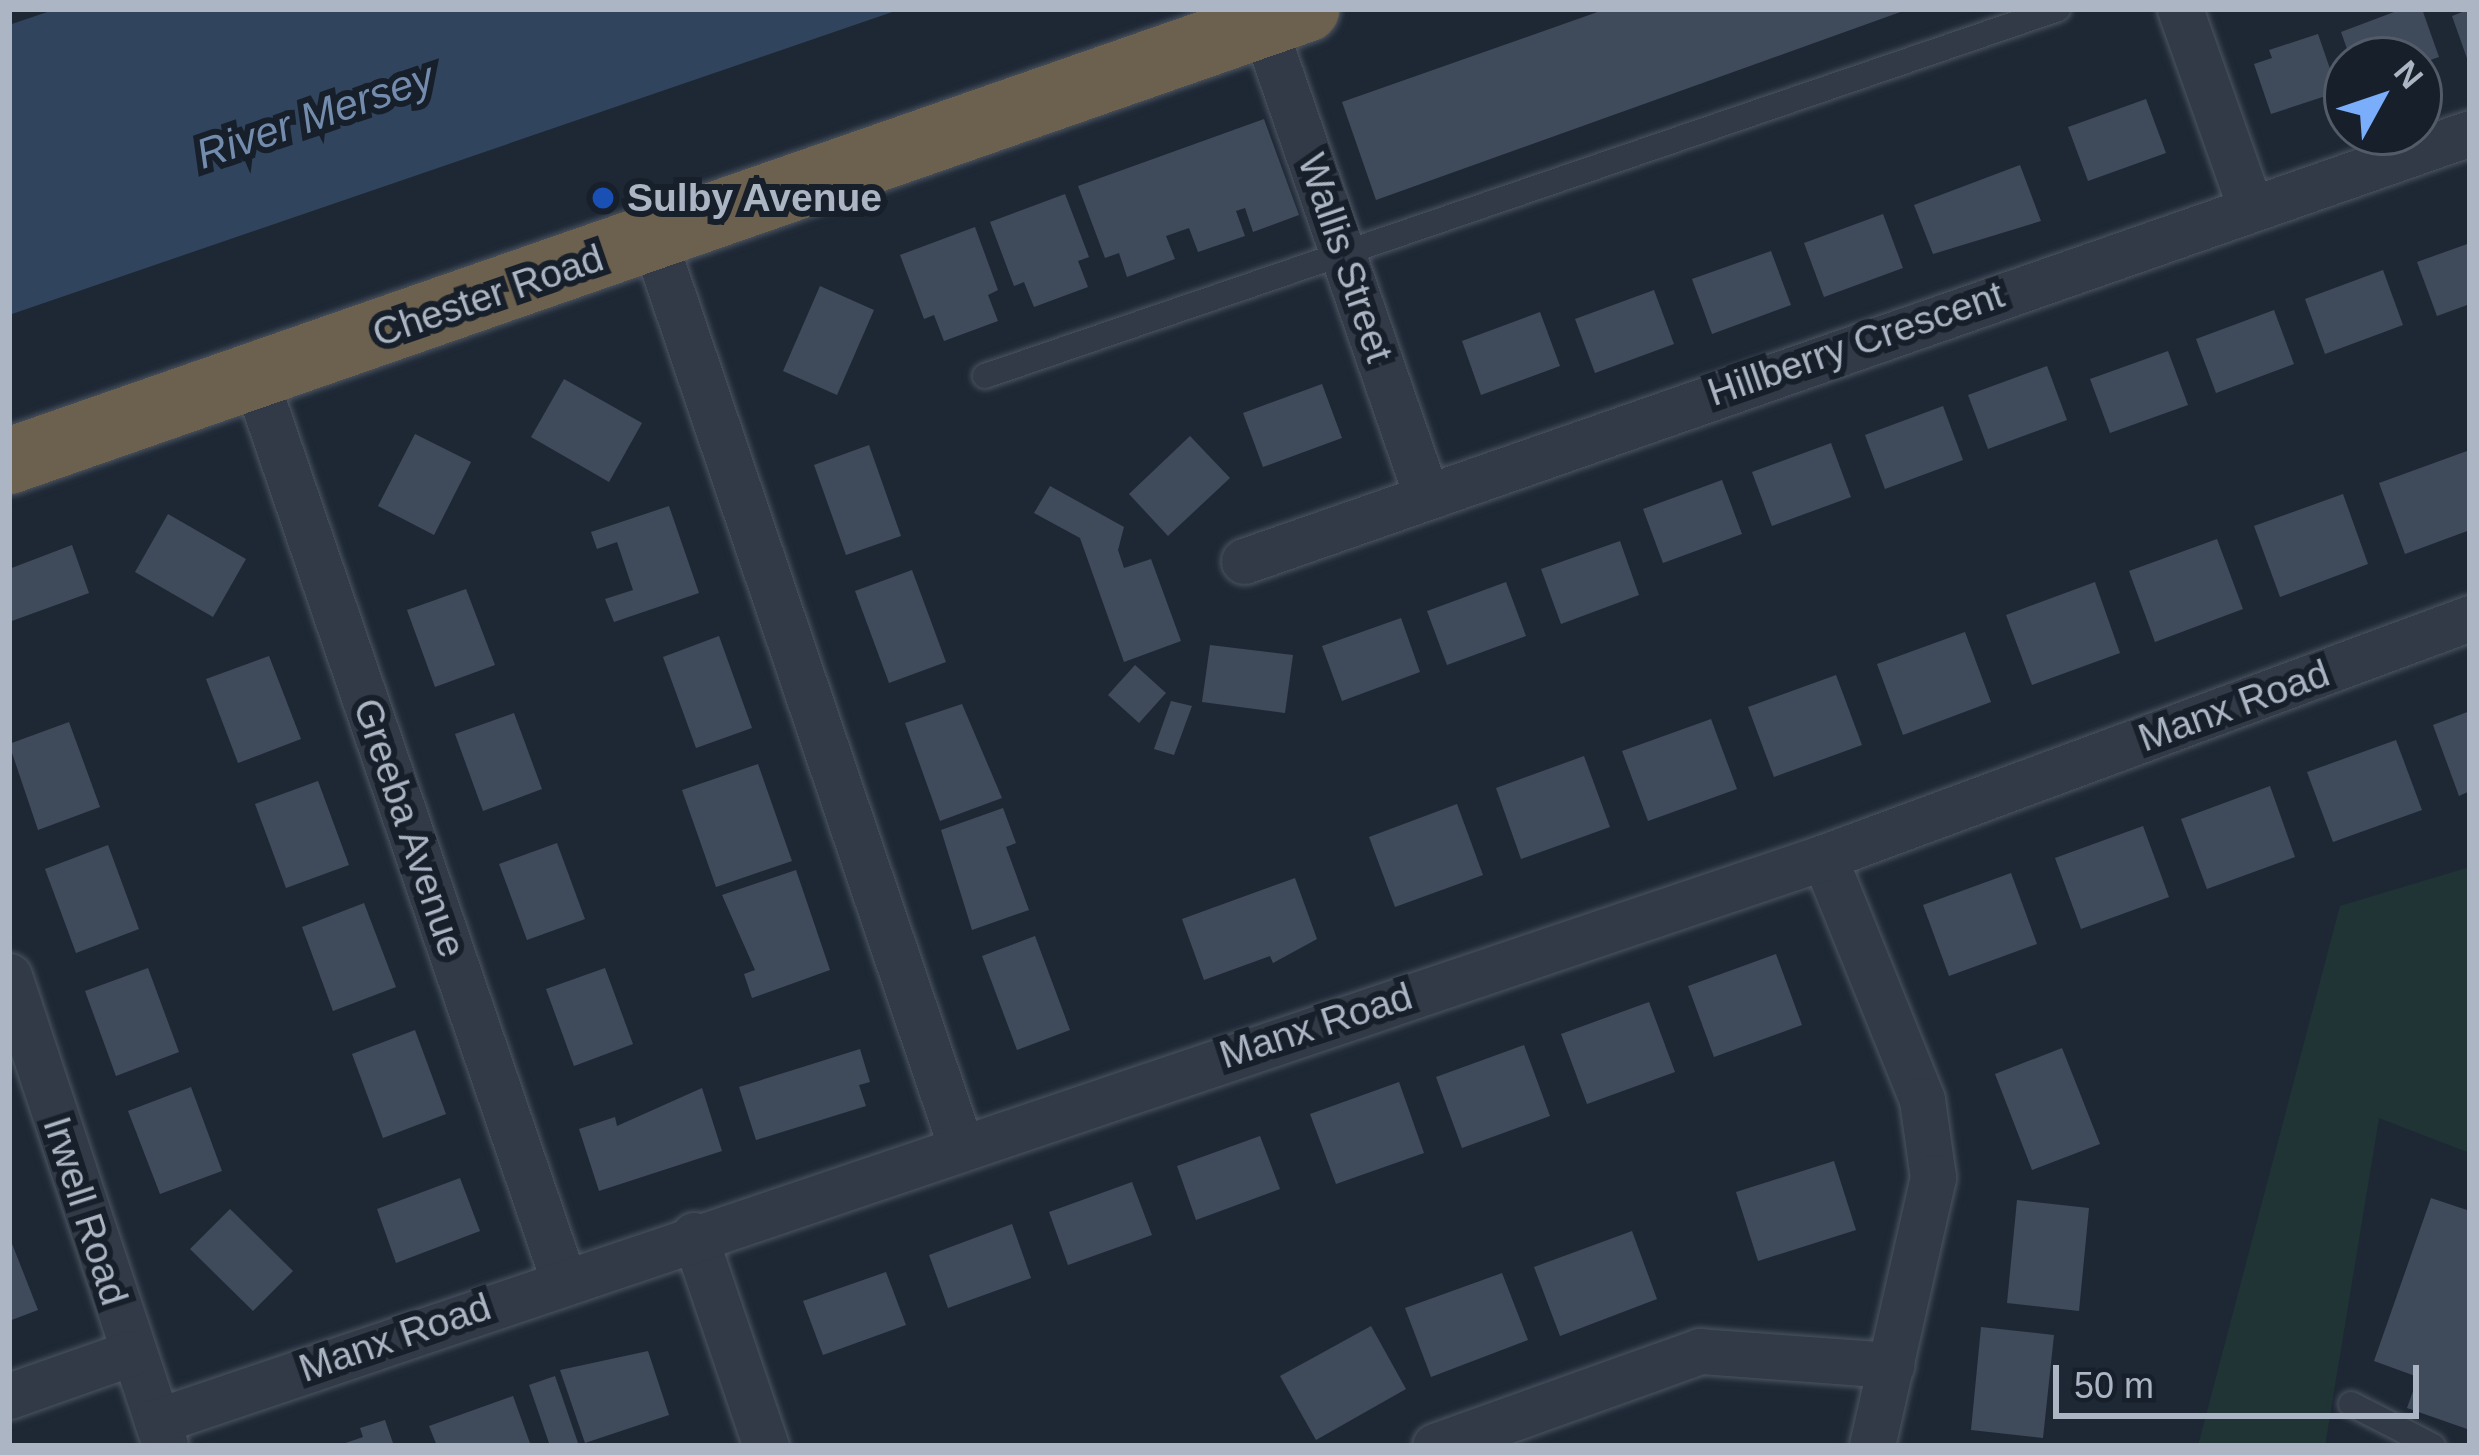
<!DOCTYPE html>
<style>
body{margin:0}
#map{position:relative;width:2479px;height:1455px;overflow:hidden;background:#1e2835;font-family:Arial,sans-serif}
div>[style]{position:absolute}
.green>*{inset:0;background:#203436}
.water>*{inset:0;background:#31445d}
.building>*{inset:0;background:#3f4b5a}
.roads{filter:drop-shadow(0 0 3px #4c5561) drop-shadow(0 0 3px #4c5561)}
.lane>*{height:24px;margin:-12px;padding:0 12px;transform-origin:12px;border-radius:12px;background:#313a46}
.street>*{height:45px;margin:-22.5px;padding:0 22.5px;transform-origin:22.5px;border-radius:22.5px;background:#313a46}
.highway>*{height:66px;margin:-33px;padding:0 33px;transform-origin:33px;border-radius:33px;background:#6c604e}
.dots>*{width:33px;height:33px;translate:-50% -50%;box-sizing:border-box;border:6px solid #171f2a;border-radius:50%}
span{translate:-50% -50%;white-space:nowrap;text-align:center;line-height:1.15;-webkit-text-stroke:12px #171f2a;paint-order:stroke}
.poi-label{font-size:39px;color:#abb5c3;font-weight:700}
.left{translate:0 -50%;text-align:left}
.street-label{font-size:39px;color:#abb5c3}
.water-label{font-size:42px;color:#738cad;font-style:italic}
.frame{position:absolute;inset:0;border:12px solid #abb5c3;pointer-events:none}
.north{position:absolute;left:2323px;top:36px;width:120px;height:120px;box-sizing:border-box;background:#171f2a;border:3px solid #525b67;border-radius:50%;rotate:50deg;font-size:33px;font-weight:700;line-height:48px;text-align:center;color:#abb5c3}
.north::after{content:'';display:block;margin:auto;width:42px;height:54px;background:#7aadfa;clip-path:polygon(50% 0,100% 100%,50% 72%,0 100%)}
.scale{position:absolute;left:2053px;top:1365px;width:366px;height:54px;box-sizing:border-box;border:6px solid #abb5c3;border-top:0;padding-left:15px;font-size:36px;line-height:42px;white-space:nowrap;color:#abb5c3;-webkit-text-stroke:9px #171f2a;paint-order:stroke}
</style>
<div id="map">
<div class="green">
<i style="clip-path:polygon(2470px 867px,2470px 1153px,2379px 1118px,2325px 1446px,2198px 1446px,2340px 906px)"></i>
</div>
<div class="water">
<i style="clip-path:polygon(56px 9px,901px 9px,9px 315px,9px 25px)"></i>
</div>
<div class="building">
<i style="clip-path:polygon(1606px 9px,1905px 9px,1906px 10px,1376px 200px,1342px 102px)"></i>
<i style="clip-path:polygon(2402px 9px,2422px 9px,2439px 57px,2419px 64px,2351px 60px,2341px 32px)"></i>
<i style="clip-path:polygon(2470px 9px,2470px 64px,2469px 64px,2452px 16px)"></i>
<i style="clip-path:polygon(2318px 34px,2338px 92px,2271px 114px,2254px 64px,2272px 58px,2269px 50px)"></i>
<i style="clip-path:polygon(2146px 99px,2166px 153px,2088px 181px,2068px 127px)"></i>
<i style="clip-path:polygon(1264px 119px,1299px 215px,1253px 232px,1245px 208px,1236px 211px,1245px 236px,1198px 252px,1189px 228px,1166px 236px,1175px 259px,1127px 277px,1119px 253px,1105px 258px,1078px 186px)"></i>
<i style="clip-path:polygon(2020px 165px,2041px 221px,1933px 254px,1914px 205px)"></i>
<i style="clip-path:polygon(1065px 194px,1089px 257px,1078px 261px,1088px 287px,1034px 307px,1024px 282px,1014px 286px,990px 222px)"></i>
<i style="clip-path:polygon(1883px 214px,1903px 268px,1824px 297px,1804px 243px)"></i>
<i style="clip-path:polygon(975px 227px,998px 290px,988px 295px,998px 321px,944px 341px,934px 315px,924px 319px,900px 255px)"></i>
<i style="clip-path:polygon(2470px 243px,2470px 304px,2437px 316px,2417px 262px)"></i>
<i style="clip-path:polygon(1771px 251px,1791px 305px,1712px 334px,1692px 279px)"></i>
<i style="clip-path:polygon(2383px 270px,2403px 325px,2325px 354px,2305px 299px)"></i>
<i style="clip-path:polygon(820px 286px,874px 310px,837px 395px,783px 371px)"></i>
<i style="clip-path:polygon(1654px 290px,1674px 344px,1595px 373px,1575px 319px)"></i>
<i style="clip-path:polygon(2274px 310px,2294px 364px,2216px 393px,2196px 339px)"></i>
<i style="clip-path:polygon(1540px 312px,1560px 366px,1481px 395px,1462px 341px)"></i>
<i style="clip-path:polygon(2168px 351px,2188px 405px,2110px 433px,2090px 379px)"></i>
<i style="clip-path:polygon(2047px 366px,2067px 420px,1988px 449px,1968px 395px)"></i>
<i style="clip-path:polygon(564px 379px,642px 423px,609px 482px,531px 437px)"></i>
<i style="clip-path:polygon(1322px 384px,1342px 438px,1263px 467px,1243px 413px)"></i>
<i style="clip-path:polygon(1943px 406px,1963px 460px,1885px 489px,1865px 435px)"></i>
<i style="clip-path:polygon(415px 434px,471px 462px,434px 535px,378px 506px)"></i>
<i style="clip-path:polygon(1190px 436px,1230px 478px,1168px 536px,1129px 494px)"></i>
<i style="clip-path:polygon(1831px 443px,1851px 497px,1772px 526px,1752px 472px)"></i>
<i style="clip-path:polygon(869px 445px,901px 536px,846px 555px,814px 465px)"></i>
<i style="clip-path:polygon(2467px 451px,2470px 530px,2405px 554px,2379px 483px)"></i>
<i style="clip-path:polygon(1722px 480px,1742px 534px,1663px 563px,1643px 509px)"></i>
<i style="clip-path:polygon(1050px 486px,1124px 527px,1118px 550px,1124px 568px,1151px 559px,1181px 641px,1124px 662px,1080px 538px,1034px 513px)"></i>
<i style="clip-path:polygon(2343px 494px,2368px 564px,2280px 597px,2254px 526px)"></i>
<i style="clip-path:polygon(669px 506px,699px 593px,614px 622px,605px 599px,633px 590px,617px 542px,597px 549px,591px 532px)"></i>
<i style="clip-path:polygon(168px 514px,246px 559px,213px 617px,135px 572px)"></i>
<i style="clip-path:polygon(2217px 539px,2243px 609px,2155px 642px,2129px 571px)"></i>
<i style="clip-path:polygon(1620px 541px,1639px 595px,1561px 624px,1541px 569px)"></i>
<i style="clip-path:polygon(72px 545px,89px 593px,9px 622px,9px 569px)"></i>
<i style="clip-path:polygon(912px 570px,946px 662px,889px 683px,855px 591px)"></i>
<i style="clip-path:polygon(1506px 582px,1526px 636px,1447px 665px,1427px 611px)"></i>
<i style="clip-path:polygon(2095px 582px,2120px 653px,2032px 685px,2006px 615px)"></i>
<i style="clip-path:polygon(466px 589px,495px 665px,435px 687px,407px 610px)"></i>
<i style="clip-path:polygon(1401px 618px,1420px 672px,1342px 701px,1322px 646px)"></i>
<i style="clip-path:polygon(1965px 632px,1991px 702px,1903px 735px,1877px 664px)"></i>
<i style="clip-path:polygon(719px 636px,752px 728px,696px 748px,663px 657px)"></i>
<i style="clip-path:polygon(1210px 645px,1293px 655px,1285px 713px,1202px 702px)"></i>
<i style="clip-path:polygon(269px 656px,301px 739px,238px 763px,206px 679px)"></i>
<i style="clip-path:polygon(1135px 665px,1166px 693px,1139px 723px,1108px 695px)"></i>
<i style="clip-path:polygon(1836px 675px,1862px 745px,1774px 777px,1748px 707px)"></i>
<i style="clip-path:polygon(1171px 701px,1192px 706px,1174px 755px,1154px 749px)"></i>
<i style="clip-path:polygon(962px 704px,1002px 798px,940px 821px,905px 723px)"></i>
<i style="clip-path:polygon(2470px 711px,2470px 791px,2459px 796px,2433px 725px)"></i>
<i style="clip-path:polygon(514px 713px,542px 789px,483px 811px,455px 734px)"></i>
<i style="clip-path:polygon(1711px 719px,1737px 789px,1648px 821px,1622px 751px)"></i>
<i style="clip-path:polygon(69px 722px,100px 807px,38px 830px,9px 744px)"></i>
<i style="clip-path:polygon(2396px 740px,2422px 810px,2333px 842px,2307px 772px)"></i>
<i style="clip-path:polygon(1584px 756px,1610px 827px,1521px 859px,1496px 788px)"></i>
<i style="clip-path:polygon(758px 764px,792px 861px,716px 887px,682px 790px)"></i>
<i style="clip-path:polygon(318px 781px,349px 865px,286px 888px,255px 804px)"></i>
<i style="clip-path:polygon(2270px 786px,2295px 857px,2207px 889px,2181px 819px)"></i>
<i style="clip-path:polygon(1457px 804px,1483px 875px,1395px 907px,1369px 837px)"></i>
<i style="clip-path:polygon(1003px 808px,1016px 843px,1006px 847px,1029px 910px,972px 930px,941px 830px)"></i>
<i style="clip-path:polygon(2143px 826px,2169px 897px,2081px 929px,2055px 858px)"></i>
<i style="clip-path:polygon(557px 843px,585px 919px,527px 940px,499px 864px)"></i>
<i style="clip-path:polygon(108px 845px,139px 929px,76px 953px,45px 869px)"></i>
<i style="clip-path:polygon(796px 870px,830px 970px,752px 998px,744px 974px,755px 970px,722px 895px)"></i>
<i style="clip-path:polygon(2011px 873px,2037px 944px,1949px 976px,1923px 905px)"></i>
<i style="clip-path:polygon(1295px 878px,1317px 939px,1273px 963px,1270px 956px,1204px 980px,1182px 919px)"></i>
<i style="clip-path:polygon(364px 903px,396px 987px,333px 1011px,302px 927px)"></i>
<i style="clip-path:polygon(1035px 936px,1070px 1030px,1017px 1050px,982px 956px)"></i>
<i style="clip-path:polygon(1776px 954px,1802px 1025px,1714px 1057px,1688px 986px)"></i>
<i style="clip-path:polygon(148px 968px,179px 1052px,116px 1076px,85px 991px)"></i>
<i style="clip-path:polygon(605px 968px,633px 1044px,574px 1066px,546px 989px)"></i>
<i style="clip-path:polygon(1649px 1002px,1675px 1072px,1587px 1104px,1561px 1034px)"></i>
<i style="clip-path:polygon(415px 1030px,446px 1114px,383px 1138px,352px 1054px)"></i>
<i style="clip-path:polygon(1524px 1045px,1550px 1116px,1462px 1148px,1436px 1077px)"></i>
<i style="clip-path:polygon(2062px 1048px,2100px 1144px,2032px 1170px,1995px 1074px)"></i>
<i style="clip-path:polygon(860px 1049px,870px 1082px,859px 1085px,866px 1106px,756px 1140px,739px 1087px)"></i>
<i style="clip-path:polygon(1399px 1082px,1424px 1153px,1336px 1184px,1310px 1114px)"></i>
<i style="clip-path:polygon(191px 1087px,222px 1171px,160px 1194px,128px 1111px)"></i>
<i style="clip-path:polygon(702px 1088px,722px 1151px,599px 1191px,579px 1129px,615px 1117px,617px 1126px)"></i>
<i style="clip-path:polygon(1260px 1136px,1280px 1189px,1196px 1220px,1177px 1166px)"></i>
<i style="clip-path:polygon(1834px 1161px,1856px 1230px,1758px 1261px,1736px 1192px)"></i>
<i style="clip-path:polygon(460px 1178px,480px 1231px,396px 1263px,377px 1209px)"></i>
<i style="clip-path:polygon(1132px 1182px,1152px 1235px,1068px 1265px,1049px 1212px)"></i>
<i style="clip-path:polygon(2431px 1198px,2467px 1210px,2470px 1202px,2470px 1430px,2407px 1408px,2418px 1377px,2374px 1361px)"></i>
<i style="clip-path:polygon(2017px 1200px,2089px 1208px,2079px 1311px,2007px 1303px)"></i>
<i style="clip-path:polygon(230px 1209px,293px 1271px,253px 1311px,190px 1249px)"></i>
<i style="clip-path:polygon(1012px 1224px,1031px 1278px,948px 1308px,929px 1255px)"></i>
<i style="clip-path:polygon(1632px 1231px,1657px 1299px,1560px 1336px,1534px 1267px)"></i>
<i style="clip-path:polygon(9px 1236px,38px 1310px,9px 1321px)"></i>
<i style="clip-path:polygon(886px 1272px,906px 1325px,823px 1355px,803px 1301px)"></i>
<i style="clip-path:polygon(1502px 1273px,1528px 1340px,1431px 1377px,1405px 1308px)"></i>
<i style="clip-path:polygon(1371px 1326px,1406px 1389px,1316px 1440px,1280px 1376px)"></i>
<i style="clip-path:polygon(1981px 1327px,2054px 1335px,2043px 1438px,1971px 1430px)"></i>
<i style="clip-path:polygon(648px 1351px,669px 1415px,585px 1443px,560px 1370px)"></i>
<i style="clip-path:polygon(555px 1376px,579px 1446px,550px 1446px,529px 1385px)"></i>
<i style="clip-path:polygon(513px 1396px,531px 1446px,437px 1446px,429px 1426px)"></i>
<i style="clip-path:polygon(385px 1420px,394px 1446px,337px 1446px,363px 1437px,360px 1428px)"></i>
</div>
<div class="roads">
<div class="lane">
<i style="left:985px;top:376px;width:1134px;rotate:-18.88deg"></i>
<i style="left:2351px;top:1404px;width:92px;rotate:27.1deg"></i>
</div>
<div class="street">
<i style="left:2180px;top:9px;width:212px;rotate:70.5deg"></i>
<i style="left:1263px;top:24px;width:495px;rotate:70.9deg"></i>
<i style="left:653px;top:237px;width:958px;rotate:71.3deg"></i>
<i style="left:255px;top:378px;width:952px;rotate:71.13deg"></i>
<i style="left:1244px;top:561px;width:1299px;rotate:-19.24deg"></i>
<i style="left:1824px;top:857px;width:262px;rotate:68deg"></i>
<i style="left:1922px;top:1100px;width:78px;rotate:81.9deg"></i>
<i style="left:1933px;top:1177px;width:276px;rotate:102.8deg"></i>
<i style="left:9px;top:976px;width:494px;rotate:71.6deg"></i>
<i style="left:694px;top:1235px;width:223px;rotate:71.2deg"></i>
<i style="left:9px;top:1396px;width:129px;rotate:-19.4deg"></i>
<i style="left:157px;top:1421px;width:1760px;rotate:-18.69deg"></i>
<i style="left:1824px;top:857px;width:689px;rotate:-20.3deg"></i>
<i style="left:1435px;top:1446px;width:282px;rotate:-19.7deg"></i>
<i style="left:1700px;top:1351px;width:192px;rotate:4.2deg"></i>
</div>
<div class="highway">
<i style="left:9px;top:461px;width:1374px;rotate:-19.21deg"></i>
</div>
</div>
<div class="dots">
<i style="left:603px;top:198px;background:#1a4fb4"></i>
</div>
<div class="poi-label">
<span class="left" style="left:627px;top:198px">Sulby Avenue</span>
</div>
<div class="street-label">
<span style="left:1345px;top:258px;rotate:71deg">Wallis Street</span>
<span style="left:488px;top:296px;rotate:-19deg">Chester Road</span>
<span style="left:1856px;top:344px;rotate:-19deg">Hillberry Crescent</span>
<span style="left:2234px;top:706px;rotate:-20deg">Manx Road</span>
<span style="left:409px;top:828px;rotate:71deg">Greeba Avenue</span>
<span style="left:1316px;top:1026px;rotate:-18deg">Manx Road</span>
<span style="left:85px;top:1211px;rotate:72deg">Irwell Road</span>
<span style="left:395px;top:1338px;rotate:-19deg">Manx Road</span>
</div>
<div class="water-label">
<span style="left:315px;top:116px;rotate:-19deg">River Mersey</span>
</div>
<div class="frame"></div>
<div class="north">N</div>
<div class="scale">50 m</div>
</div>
